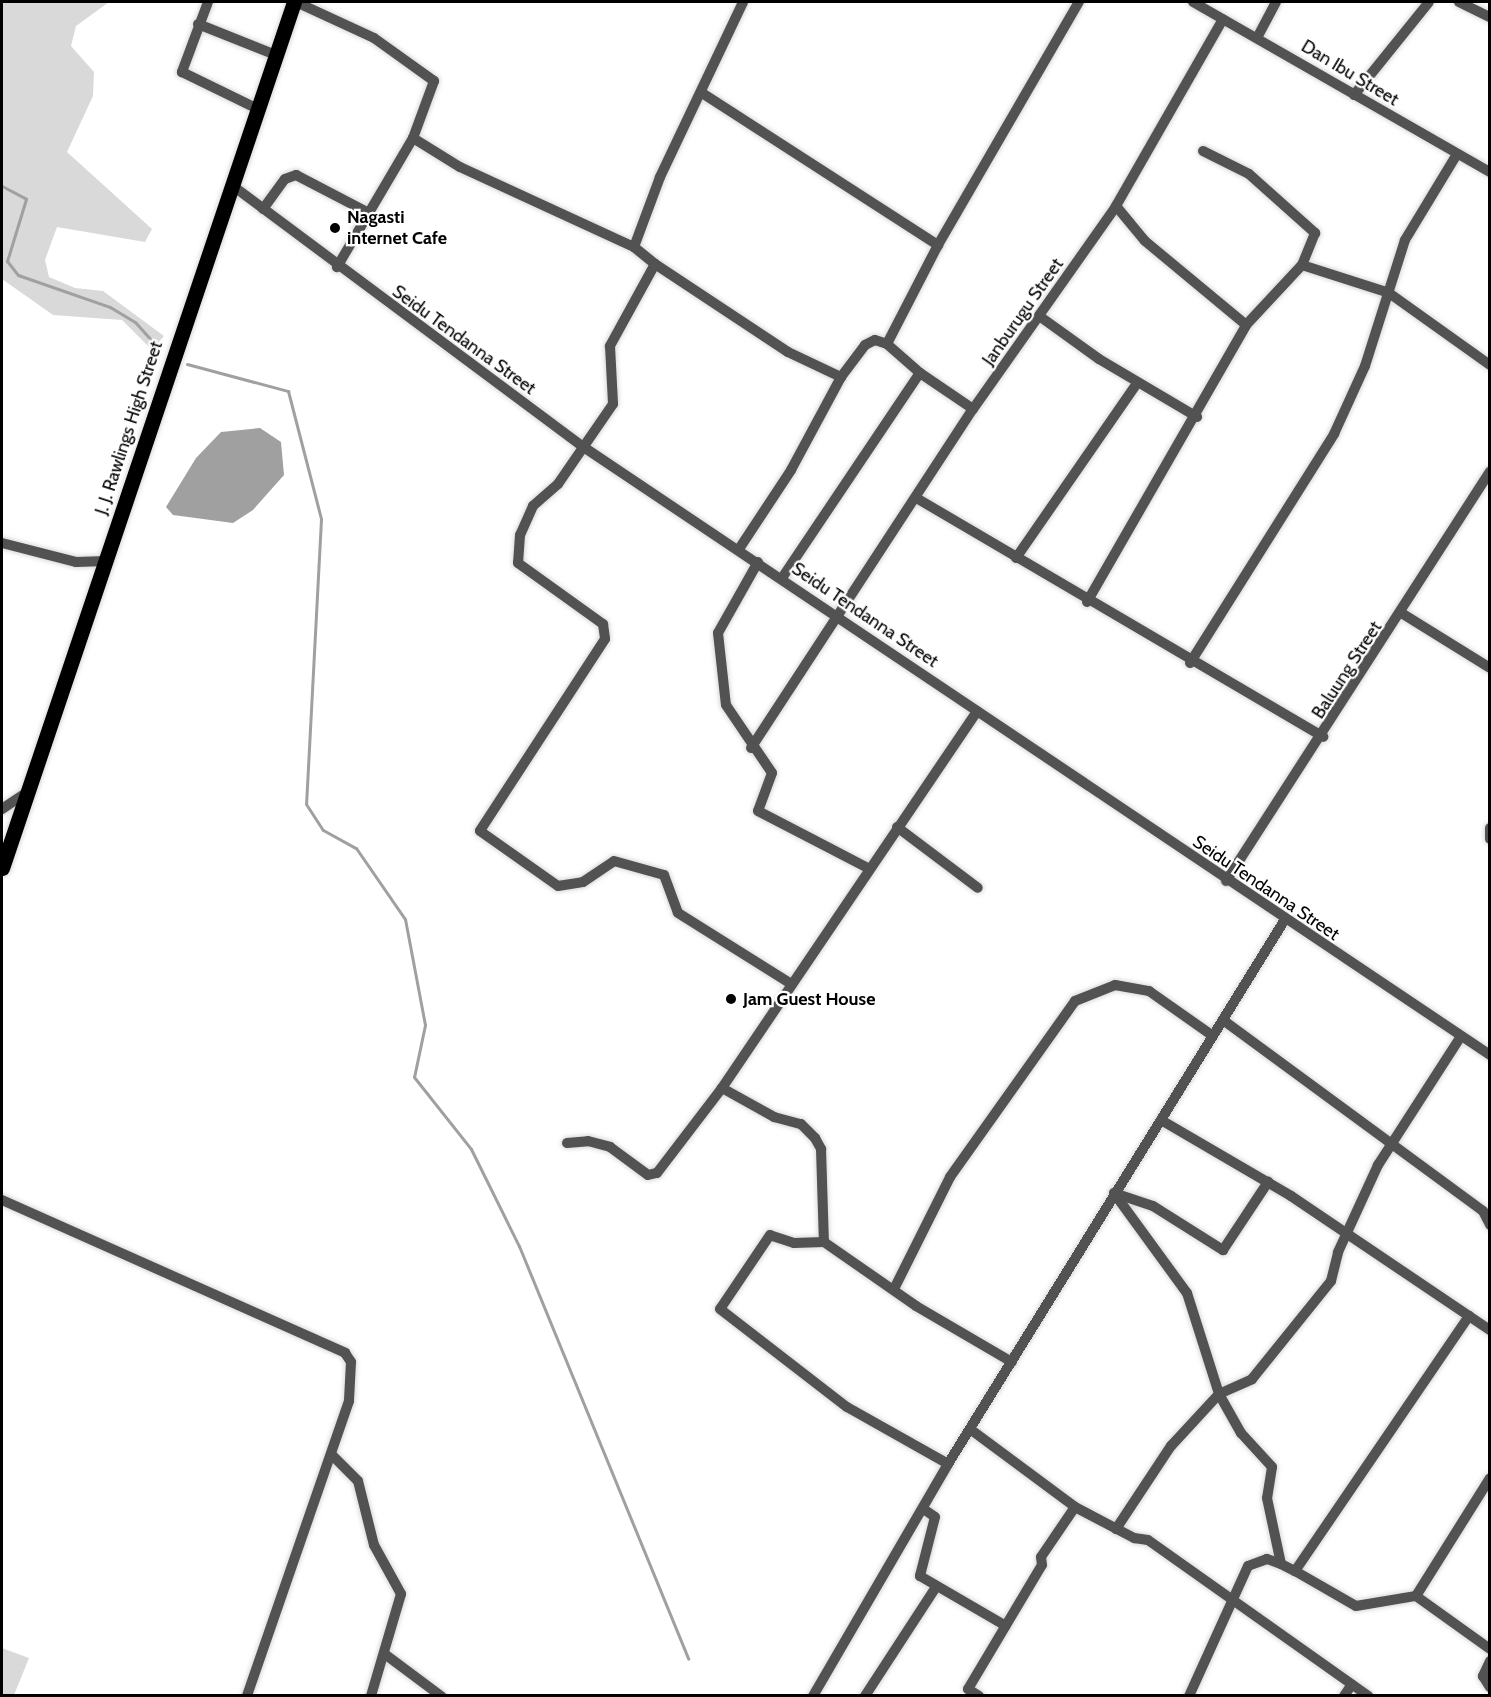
<!DOCTYPE html>
<style>
body{margin:0}
#map{position:relative;width:1491px;height:1697px;overflow:hidden;background:#fff;font-family:Cabin,sans-serif}
div>[style]{position:absolute}
.green>*{inset:0;background:#d9d9d9}
.water>*{inset:0;background:#a0a0a0}
.stream>*{height:3px;margin:-1.5px;padding:0 1.5px;transform-origin:1.5px;border-radius:1.5px;background:#a0a0a0}
.roads{filter:drop-shadow(0 0 2px #dbdbdb) drop-shadow(0 0 2px #dbdbdb)}
.minor>*{height:10px;margin:-5px;padding:0 5px;transform-origin:5px;border-radius:5px;background:#525252}
.primary>*{height:15px;margin:-7.5px;padding:0 7.5px;transform-origin:7.5px;border-radius:7.5px;background:#000}
.dots>*{width:16px;height:16px;translate:-50% -50%;box-sizing:border-box;border:3px solid #fff;border-radius:50%}
span{translate:-50% -50%;white-space:nowrap;text-align:center;line-height:1.15;-webkit-text-stroke:4.5px #fff;paint-order:stroke}
.street-label{font-size:18px;color:#000}
.poi-label{font-size:18px;color:#000;font-weight:700}
.left{translate:0 -50%;text-align:left}
.frame{position:absolute;inset:0;border:3px solid #000;pointer-events:none}
</style>
<div id="map">
<div class="green">
<i style="clip-path:polygon(2px 2px,109px 2px,76px 26px,71px 46px,94px 72px,93px 96px,67px 152px,152px 229px,145px 242px,57px 227px,45px 260px,49px 277px,75px 288px,103px 291px,164px 336px,152px 350px,122px 320px,53px 315px,2px 279px)"></i>
<i style="clip-path:polygon(2px 1648px,29px 1658px,14px 1695px,2px 1695px)"></i>
</div>
<div class="water">
<i style="clip-path:polygon(260px 428px,281px 442px,284px 475px,253px 510px,233px 523px,173px 515px,166px 507px,196px 458px,221px 432px)"></i>
</div>
<div class="stream">
<i style="left:2px;top:186px;width:27px;rotate:28deg"></i>
<i style="left:26px;top:199px;width:65px;rotate:107deg"></i>
<i style="left:7px;top:261px;width:18px;rotate:52deg"></i>
<i style="left:18px;top:275px;width:97px;rotate:19.2deg"></i>
<i style="left:110px;top:307px;width:29px;rotate:31deg"></i>
<i style="left:135px;top:322px;width:36px;rotate:48deg"></i>
<i style="left:187px;top:364px;width:105px;rotate:15deg"></i>
<i style="left:288px;top:391px;width:132px;rotate:75.5deg"></i>
<i style="left:321px;top:519px;width:285px;rotate:93deg"></i>
<i style="left:306px;top:804px;width:31px;rotate:57deg"></i>
<i style="left:323px;top:830px;width:38px;rotate:29deg"></i>
<i style="left:356px;top:848px;width:86px;rotate:55.4deg"></i>
<i style="left:405px;top:919px;width:108px;rotate:79.3deg"></i>
<i style="left:425px;top:1025px;width:53px;rotate:101.9deg"></i>
<i style="left:414px;top:1077px;width:92px;rotate:51.6deg"></i>
<i style="left:471px;top:1149px;width:108px;rotate:63.7deg"></i>
<i style="left:519px;top:1246px;width:446px;rotate:67.7deg"></i>
</div>
<div class="roads">
<div class="minor">
<i style="left:208px;top:2px;width:75px;rotate:110.4deg"></i>
<i style="left:182px;top:72px;width:85px;rotate:26deg"></i>
<i style="left:296px;top:2px;width:86px;rotate:24.8deg"></i>
<i style="left:374px;top:38px;width:74px;rotate:35.6deg"></i>
<i style="left:434px;top:81px;width:61px;rotate:110.2deg"></i>
<i style="left:413px;top:138px;width:150px;rotate:120.5deg"></i>
<i style="left:1193px;top:2px;width:342px;rotate:29.8deg"></i>
<i style="left:1459px;top:2px;width:34px;rotate:26deg"></i>
<i style="left:198px;top:24px;width:84px;rotate:21.7deg"></i>
<i style="left:1258px;top:36px;width:38px;rotate:-62deg"></i>
<i style="left:702px;top:93px;width:281px;rotate:32.8deg"></i>
<i style="left:938px;top:245px;width:111px;rotate:117.3deg"></i>
<i style="left:887px;top:344px;width:44px;rotate:41.3deg"></i>
<i style="left:1354px;top:95px;width:119px;rotate:-51.1deg"></i>
<i style="left:413px;top:138px;width:55px;rotate:31.7deg"></i>
<i style="left:460px;top:167px;width:192px;rotate:24.7deg"></i>
<i style="left:634px;top:247px;width:27px;rotate:39deg"></i>
<i style="left:655px;top:264px;width:94px;rotate:118.8deg"></i>
<i style="left:610px;top:346px;width:58px;rotate:87deg"></i>
<i style="left:613px;top:404px;width:97px;rotate:124.5deg"></i>
<i style="left:558px;top:484px;width:33px;rotate:139deg"></i>
<i style="left:533px;top:506px;width:32px;rotate:114deg"></i>
<i style="left:520px;top:535px;width:28px;rotate:94deg"></i>
<i style="left:518px;top:563px;width:105px;rotate:35.7deg"></i>
<i style="left:603px;top:624px;width:15px;rotate:82deg"></i>
<i style="left:605px;top:639px;width:229px;rotate:123.1deg"></i>
<i style="left:480px;top:831px;width:95px;rotate:35.2deg"></i>
<i style="left:558px;top:886px;width:25px;rotate:-9deg"></i>
<i style="left:583px;top:882px;width:37px;rotate:-34deg"></i>
<i style="left:614px;top:861px;width:52px;rotate:15.6deg"></i>
<i style="left:664px;top:875px;width:40px;rotate:69.8deg"></i>
<i style="left:678px;top:913px;width:133px;rotate:32.1deg"></i>
<i style="left:1203px;top:151px;width:51px;rotate:26.6deg"></i>
<i style="left:1249px;top:174px;width:89px;rotate:41.8deg"></i>
<i style="left:1315px;top:233px;width:35px;rotate:112deg"></i>
<i style="left:233px;top:186px;width:439px;rotate:36.7deg"></i>
<i style="left:585px;top:448px;width:1090px;rotate:33.85deg"></i>
<i style="left:1116px;top:206px;width:45px;rotate:50.4deg"></i>
<i style="left:1145px;top:241px;width:131px;rotate:39.7deg"></i>
<i style="left:263px;top:209px;width:37px;rotate:-54deg"></i>
<i style="left:285px;top:179px;width:12px;rotate:-20deg"></i>
<i style="left:296px;top:175px;width:82px;rotate:27.5deg"></i>
<i style="left:938px;top:245px;width:281px;rotate:-59.9deg"></i>
<i style="left:634px;top:247px;width:75px;rotate:-69.6deg"></i>
<i style="left:660px;top:177px;width:194px;rotate:-64.6deg"></i>
<i style="left:655px;top:264px;width:159px;rotate:33.5deg"></i>
<i style="left:788px;top:352px;width:59px;rotate:25.3deg"></i>
<i style="left:1042px;top:318px;width:70px;rotate:35.7deg"></i>
<i style="left:1099px;top:359px;width:114px;rotate:30.6deg"></i>
<i style="left:918px;top:499px;width:470px;rotate:30.4deg"></i>
<i style="left:2px;top:543px;width:76px;rotate:14.4deg"></i>
<i style="left:76px;top:562px;width:31px;rotate:-2deg"></i>
<i style="left:739px;top:549px;width:95px;rotate:-56.6deg"></i>
<i style="left:791px;top:470px;width:106px;rotate:-61.7deg"></i>
<i style="left:841px;top:377px;width:40px;rotate:-53deg"></i>
<i style="left:865px;top:345px;width:11px;rotate:-27deg"></i>
<i style="left:875px;top:340px;width:13px;rotate:18deg"></i>
<i style="left:1016px;top:558px;width:213px;rotate:-55.3deg"></i>
<i style="left:758px;top:562px;width:81px;rotate:119.4deg"></i>
<i style="left:718px;top:633px;width:72px;rotate:83.7deg"></i>
<i style="left:726px;top:705px;width:82px;rotate:55.9deg"></i>
<i style="left:772px;top:773px;width:40px;rotate:110.2deg"></i>
<i style="left:758px;top:811px;width:124px;rotate:27.4deg"></i>
<i style="left:782px;top:578px;width:247px;rotate:-56.1deg"></i>
<i style="left:920px;top:373px;width:64px;rotate:34.2deg"></i>
<i style="left:1087px;top:602px;width:319px;rotate:-60.1deg"></i>
<i style="left:1246px;top:325px;width:82px;rotate:-47deg"></i>
<i style="left:1302px;top:265px;width:91px;rotate:17.8deg"></i>
<i style="left:1389px;top:293px;width:124px;rotate:35.5deg"></i>
<i style="left:1403px;top:614px;width:102px;rotate:31.8deg"></i>
<i style="left:1190px;top:663px;width:271px;rotate:-57.8deg"></i>
<i style="left:1334px;top:434px;width:75px;rotate:-65.5deg"></i>
<i style="left:1365px;top:366px;width:132px;rotate:-72.4deg"></i>
<i style="left:1405px;top:240px;width:100px;rotate:-58.8deg"></i>
<i style="left:751px;top:748px;width:405px;rotate:-56.8deg"></i>
<i style="left:973px;top:409px;width:248px;rotate:-54.8deg"></i>
<i style="left:1116px;top:206px;width:215px;rotate:-60.2deg"></i>
<i style="left:2px;top:809px;width:29px;rotate:-34deg"></i>
<i style="left:897px;top:827px;width:101px;rotate:37deg"></i>
<i style="left:1490px;top:828px;width:11px;rotate:90deg"></i>
<i style="left:1226px;top:881px;width:487px;rotate:-57.2deg"></i>
<i style="left:1223px;top:1020px;width:323px;rotate:36.3deg"></i>
<i style="left:1483px;top:1211px;width:16px;rotate:63deg"></i>
<i style="left:722px;top:1088px;width:60px;rotate:29.1deg"></i>
<i style="left:774px;top:1117px;width:28px;rotate:15deg"></i>
<i style="left:801px;top:1124px;width:20px;rotate:45deg"></i>
<i style="left:815px;top:1138px;width:13px;rotate:61deg"></i>
<i style="left:821px;top:1149px;width:93px;rotate:88.2deg"></i>
<i style="left:824px;top:1242px;width:112px;rotate:34.8deg"></i>
<i style="left:916px;top:1306px;width:111px;rotate:30.3deg"></i>
<i style="left:1161px;top:1120px;width:151px;rotate:30.3deg"></i>
<i style="left:1291px;top:1196px;width:240px;rotate:34deg"></i>
<i style="left:567px;top:1143px;width:21px;rotate:-5deg"></i>
<i style="left:588px;top:1141px;width:23px;rotate:15deg"></i>
<i style="left:610px;top:1147px;width:47px;rotate:36.4deg"></i>
<i style="left:648px;top:1175px;width:9px;rotate:-13deg"></i>
<i style="left:657px;top:1173px;width:107px;rotate:-52.6deg"></i>
<i style="left:722px;top:1088px;width:455px;rotate:-55.9deg"></i>
<i style="left:1114px;top:1193px;width:124px;rotate:53.9deg"></i>
<i style="left:1187px;top:1293px;width:106px;rotate:72.4deg"></i>
<i style="left:1219px;top:1394px;width:45px;rotate:60.6deg"></i>
<i style="left:1241px;top:1433px;width:46px;rotate:47.6deg"></i>
<i style="left:1272px;top:1467px;width:31px;rotate:99deg"></i>
<i style="left:1267px;top:1498px;width:67px;rotate:78deg"></i>
<i style="left:1281px;top:1564px;width:15px;rotate:-160deg"></i>
<i style="left:1267px;top:1559px;width:20px;rotate:160deg"></i>
<i style="left:1248px;top:1566px;width:143px;rotate:114.4deg"></i>
<i style="left:1114px;top:1193px;width:41px;rotate:18.4deg"></i>
<i style="left:1153px;top:1206px;width:83px;rotate:32.2deg"></i>
<i style="left:1223px;top:1250px;width:82px;rotate:-56.5deg"></i>
<i style="left:2px;top:1200px;width:376px;rotate:24deg"></i>
<i style="left:345px;top:1353px;width:11px;rotate:56deg"></i>
<i style="left:351px;top:1362px;width:39px;rotate:93deg"></i>
<i style="left:349px;top:1401px;width:312px;rotate:109.1deg"></i>
<i style="left:824px;top:1242px;width:30px;rotate:178deg"></i>
<i style="left:794px;top:1243px;width:25px;rotate:-162deg"></i>
<i style="left:770px;top:1235px;width:89px;rotate:124deg"></i>
<i style="left:720px;top:1309px;width:160px;rotate:37.7deg"></i>
<i style="left:847px;top:1407px;width:116px;rotate:29.4deg"></i>
<i style="left:894px;top:1289px;width:125px;rotate:-63.4deg"></i>
<i style="left:950px;top:1177px;width:216px;rotate:-54.6deg"></i>
<i style="left:1075px;top:1001px;width:43px;rotate:-21.8deg"></i>
<i style="left:1115px;top:985px;width:35px;rotate:10deg"></i>
<i style="left:1149px;top:991px;width:78px;rotate:35.1deg"></i>
<i style="left:970px;top:1429px;width:131px;rotate:36.6deg"></i>
<i style="left:1075px;top:1507px;width:67px;rotate:27.7deg"></i>
<i style="left:1134px;top:1538px;width:14px;rotate:8deg"></i>
<i style="left:1148px;top:1540px;width:270px;rotate:35.3deg"></i>
<i style="left:331px;top:1454px;width:38px;rotate:45deg"></i>
<i style="left:358px;top:1481px;width:66px;rotate:76deg"></i>
<i style="left:374px;top:1545px;width:56px;rotate:61.1deg"></i>
<i style="left:401px;top:1594px;width:106px;rotate:106.4deg"></i>
<i style="left:925px;top:1510px;width:12px;rotate:35deg"></i>
<i style="left:935px;top:1517px;width:61px;rotate:104.3deg"></i>
<i style="left:920px;top:1576px;width:99px;rotate:30.2deg"></i>
<i style="left:1116px;top:1529px;width:100px;rotate:-56.5deg"></i>
<i style="left:1171px;top:1446px;width:71px;rotate:-47.3deg"></i>
<i style="left:1219px;top:1394px;width:36px;rotate:-24deg"></i>
<i style="left:1252px;top:1379px;width:126px;rotate:-51.1deg"></i>
<i style="left:1331px;top:1281px;width:30px;rotate:-76deg"></i>
<i style="left:1338px;top:1252px;width:96px;rotate:-65.3deg"></i>
<i style="left:1378px;top:1165px;width:151px;rotate:-57.2deg"></i>
<i style="left:1281px;top:1564px;width:16px;rotate:27deg"></i>
<i style="left:1295px;top:1571px;width:309px;rotate:-55.7deg"></i>
<i style="left:1295px;top:1571px;width:70px;rotate:29.8deg"></i>
<i style="left:1356px;top:1606px;width:61px;rotate:-9.5deg"></i>
<i style="left:1416px;top:1596px;width:91px;rotate:35.6deg"></i>
<i style="left:1416px;top:1596px;width:139px;rotate:-57.9deg"></i>
<i style="left:386px;top:1655px;width:69px;rotate:36.7deg"></i>
<i style="left:1490px;top:1661px;width:17px;rotate:115deg"></i>
<i style="left:1483px;top:1676px;width:13px;rotate:58deg"></i>
<i style="left:813px;top:1696px;width:268px;rotate:-59.8deg"></i>
<i style="left:948px;top:1464px;width:639px;rotate:-58.25deg"></i>
<i style="left:865px;top:1696px;width:130px;rotate:-56.9deg"></i>
<i style="left:979px;top:1696px;width:13px;rotate:-148deg"></i>
<i style="left:968px;top:1689px;width:144px;rotate:-59.2deg"></i>
<i style="left:1042px;top:1565px;width:8px;rotate:-97deg"></i>
<i style="left:1041px;top:1557px;width:60px;rotate:-55.8deg"></i>
<i style="left:1344px;top:1696px;width:14px;rotate:-56deg"></i>
</div>
<div class="primary">
<i style="left:2px;top:868px;width:914px;rotate:-71.37deg"></i>
</div>
</div>
<div class="dots">
<i style="left:335px;top:228px;background:#000"></i>
<i style="left:731px;top:999px;background:#000"></i>
</div>
<div class="street-label">
<span style="left:1350px;top:73px;rotate:31deg">Dan Ibu Street</span>
<span style="left:1023px;top:312px;rotate:-55deg">Janburugu Street</span>
<span style="left:464px;top:340px;rotate:36deg">Seidu Tendanna Street</span>
<span style="left:129px;top:428px;rotate:-72deg">J. J. Rawlings High Street</span>
<span style="left:865px;top:615px;rotate:34deg">Seidu Tendanna Street</span>
<span style="left:1347px;top:670px;rotate:-57deg">Baluung Street</span>
<span style="left:1266px;top:888px;rotate:34deg">Seidu Tendanna Street</span>
</div>
<div class="poi-label">
<span class="left" style="left:347px;top:228px">Nagasti<br>internet Cafe</span>
<span class="left" style="left:743px;top:999px">Jam Guest House</span>
</div>
<div class="frame"></div>
</div>
